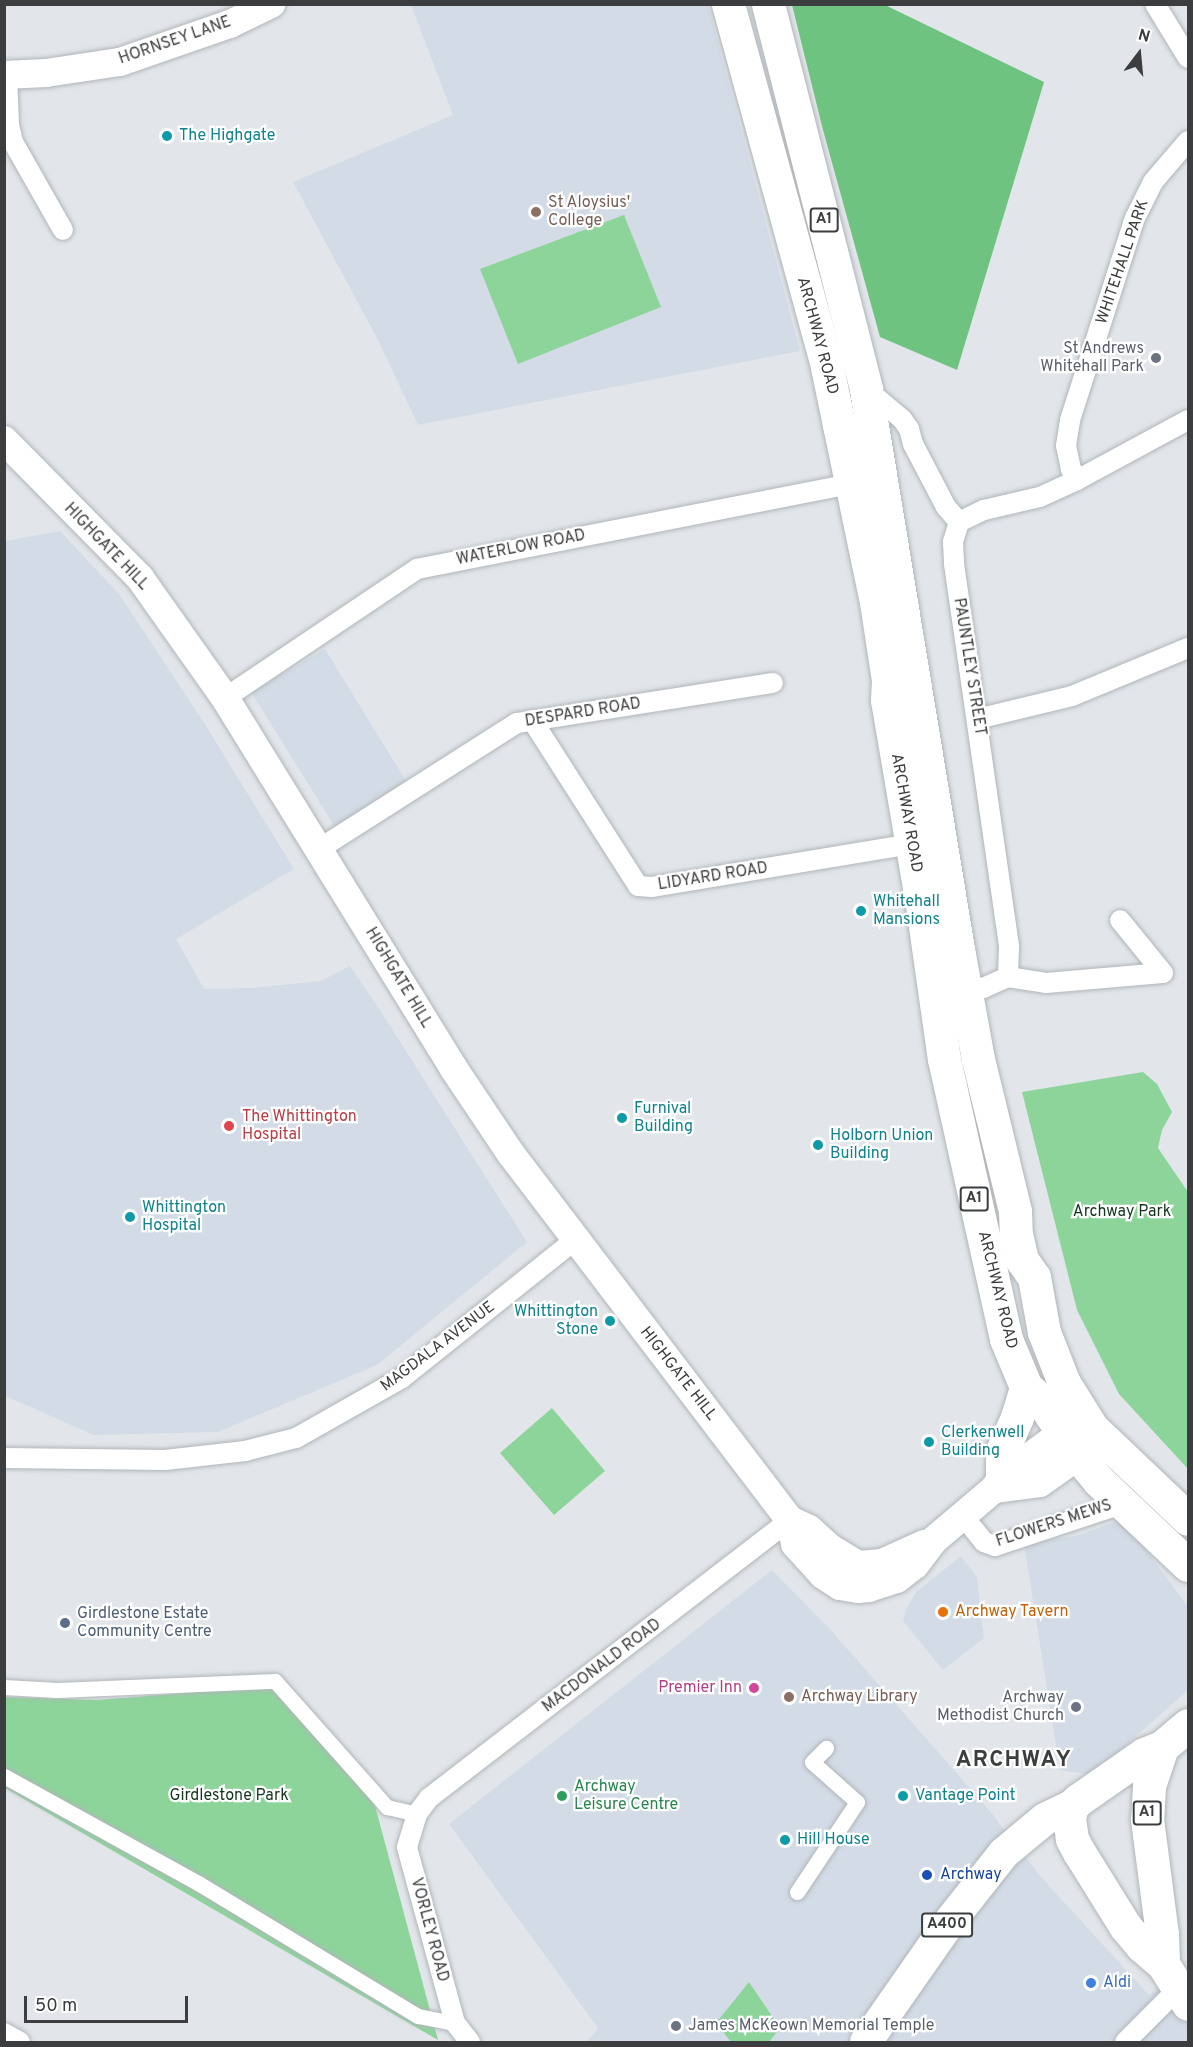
<!DOCTYPE html>
<style>
body{margin:0}
#map{position:relative;width:1193px;height:2047px;overflow:hidden;background:#e2e6ea;font-family:Overpass,sans-serif}
div>[style]{position:absolute}
.built>*{inset:0;background:#d3dce6}
.green>*{inset:0;background:#8dd49b}
.forest>*{inset:0;background:#6fc381}
.roads{filter:drop-shadow(0 0 2px #b1b5b9) drop-shadow(0 0 2px #b1b5b9)}
.pedestrian>*{height:15px;margin:-7.5px;padding:0 7.5px;transform-origin:7.5px;border-radius:7.5px;background:#fff}
.minor>*{height:20px;margin:-10px;padding:0 10px;transform-origin:10px;border-radius:10px;background:#fff}
.secondary>*{height:28px;margin:-14px;padding:0 14px;transform-origin:14px;border-radius:14px;background:#fff}
.primary>*{height:32px;margin:-16px;padding:0 16px;transform-origin:16px;border-radius:16px;background:#fff}
.trunk>*{height:33px;margin:-16.5px;padding:0 16.5px;transform-origin:16.5px;border-radius:16.5px;background:#fff}
.dots>*{width:16px;height:16px;translate:-50% -50%;box-sizing:border-box;border:3px solid #fff;border-radius:50%}
span{translate:-50% -50%;white-space:nowrap;text-align:center;line-height:1.15;-webkit-text-stroke:4.5px #fff;paint-order:stroke}
.shield-label span{padding:2px 4px;background:#fff;border:2px solid;border-radius:4px;-webkit-text-stroke-width:0}
.shield-label{font-size:15px;color:#3b3d3e;font-weight:700}
.street-label{font-size:16px;color:#3b3d3e}
.culture-label{font-size:16px;color:#0d838f}
.left{translate:0 -50%;text-align:left}
.right{translate:-100% -50%;text-align:right}
.education-label{font-size:16px;color:#785e54}
.worship-label{font-size:16px;color:#5b616d}
.health-label{font-size:16px;color:#be3a42}
.park-label{font-size:16px;color:#13361c}
.food-label{font-size:16px;color:#c56008}
.service-label{font-size:16px;color:#4e5e75}
.hotel-label{font-size:16px;color:#b23c85}
.leisure-label{font-size:16px;color:#27864d}
.transit-label{font-size:16px;color:#164399}
.shop-label{font-size:16px;color:#366cbe}
.district-label{font-size:22px;color:#3b3d3e;font-weight:700;letter-spacing:1.5px}
.frame{position:absolute;inset:0;border:6px solid #3b3d3e;pointer-events:none}
.north{position:absolute;left:1109px;top:24px;width:60px;height:60px;-webkit-text-stroke:4px #fff;paint-order:stroke;rotate:16deg;font-size:16px;font-weight:700;line-height:24px;text-align:center;color:#3b3d3e}
.north::after{content:'';display:block;margin:auto;width:21px;height:27px;background:#3b3d3e;clip-path:polygon(50% 0,100% 100%,50% 72%,0 100%)}
.scale{position:absolute;left:24px;top:1996px;width:164px;height:27px;box-sizing:border-box;border:3px solid #3b3d3e;border-top:0;padding-left:8px;font-size:18px;line-height:21px;white-space:nowrap;color:#3b3d3e;-webkit-text-stroke:4px #fff;paint-order:stroke}
</style>
<div id="map">
<div class="built">
<i style="clip-path:polygon(411px 5px,708px 5px,800px 351px,418px 425px,378px 340px,293px 182px,453px 115px)"></i>
<i style="clip-path:polygon(60px 531px,119px 594px,203px 721px,294px 869px,176px 939px,204px 989px,251px 988px,321px 981px,350px 966px,380px 1010px,527px 1242px,377px 1365px,218px 1432px,94px 1435px,5px 1396px,5px 541px)"></i>
<i style="clip-path:polygon(325px 649px,406px 781px,335px 827px,251px 692px)"></i>
<i style="clip-path:polygon(1125px 1521px,1188px 1607px,1188px 1690px,1092px 1775px,1060px 1770px,1024px 1544px,1076px 1536px,1115px 1522px)"></i>
<i style="clip-path:polygon(961px 1556px,977px 1577px,984px 1638px,943px 1670px,903px 1621px,906px 1609px,916px 1592px)"></i>
<i style="clip-path:polygon(772px 1570px,828px 1627px,990px 1811px,1041px 1877px,1149px 1995px,1188px 1967px,1188px 2042px,587px 2042px,598px 2028px,449px 1824px)"></i>
</div>
<div class="green">
<i style="clip-path:polygon(624px 215px,661px 307px,518px 364px,480px 269px)"></i>
<i style="clip-path:polygon(1143px 1072px,1157px 1084px,1172px 1112px,1162px 1130px,1158px 1148px,1188px 1192px,1188px 1469px,1119px 1394px,1077px 1310px,1022px 1092px)"></i>
<i style="clip-path:polygon(552px 1408px,605px 1471px,554px 1515px,500px 1453px)"></i>
<i style="clip-path:polygon(275px 1686px,374px 1802px,438px 2040px,5px 1788px,5px 1697px,97px 1700px)"></i>
<i style="clip-path:polygon(749px 1982px,780px 2028px,769px 2042px,731px 2042px,716px 2023px)"></i>
</div>
<div class="forest">
<i style="clip-path:polygon(792px 5px,885px 5px,1044px 82px,957px 370px,880px 337px,823px 130px)"></i>
</div>
<div class="roads">
<div class="pedestrian">
<i style="left:4px;top:1687px;width:53px;rotate:3.2deg"></i>
<i style="left:57px;top:1690px;width:218px;rotate:-2.4deg"></i>
<i style="left:275px;top:1681px;width:169px;rotate:48.4deg"></i>
<i style="left:387px;top:1807px;width:31px;rotate:13deg"></i>
<i style="left:4px;top:1776px;width:222px;rotate:28.9deg"></i>
<i style="left:198px;top:1883px;width:257px;rotate:31.2deg"></i>
<i style="left:418px;top:2016px;width:38px;rotate:11deg"></i>
<i style="left:797px;top:1892px;width:108px;rotate:-56.3deg"></i>
<i style="left:857px;top:1802px;width:60px;rotate:-138.4deg"></i>
<i style="left:812px;top:1762px;width:20px;rotate:-45deg"></i>
</div>
<div class="minor">
<i style="left:1155px;top:4px;width:63px;rotate:58.6deg"></i>
<i style="left:7px;top:75px;width:50px;rotate:87.7deg"></i>
<i style="left:9px;top:125px;width:17px;rotate:77deg"></i>
<i style="left:13px;top:142px;width:101px;rotate:60.4deg"></i>
<i style="left:866px;top:389px;width:47px;rotate:39.8deg"></i>
<i style="left:902px;top:419px;width:12px;rotate:55deg"></i>
<i style="left:909px;top:429px;width:16px;rotate:75deg"></i>
<i style="left:913px;top:444px;width:71px;rotate:62.4deg"></i>
<i style="left:946px;top:507px;width:20px;rotate:49deg"></i>
<i style="left:959px;top:522px;width:21px;rotate:107deg"></i>
<i style="left:953px;top:542px;width:22px;rotate:87deg"></i>
<i style="left:954px;top:564px;width:387px;rotate:81.8deg"></i>
<i style="left:1009px;top:947px;width:30px;rotate:92deg"></i>
<i style="left:1077px;top:480px;width:126px;rotate:-28.4deg"></i>
<i style="left:959px;top:522px;width:28px;rotate:-26deg"></i>
<i style="left:984px;top:510px;width:57px;rotate:-13.1deg"></i>
<i style="left:1040px;top:497px;width:41px;rotate:-24.7deg"></i>
<i style="left:1077px;top:480px;width:13px;rotate:-119deg"></i>
<i style="left:1071px;top:469px;width:24px;rotate:-102deg"></i>
<i style="left:1066px;top:446px;width:26px;rotate:-81deg"></i>
<i style="left:1070px;top:420px;width:212px;rotate:-72.2deg"></i>
<i style="left:1135px;top:218px;width:40px;rotate:-63.4deg"></i>
<i style="left:1153px;top:182px;width:54px;rotate:-49.5deg"></i>
<i style="left:225px;top:698px;width:231px;rotate:-33.9deg"></i>
<i style="left:417px;top:569px;width:442px;rotate:-11.1deg"></i>
<i style="left:977px;top:719px;width:98px;rotate:-13.6deg"></i>
<i style="left:1072px;top:696px;width:126px;rotate:-22.5deg"></i>
<i style="left:532px;top:720px;width:197px;rotate:57.4deg"></i>
<i style="left:638px;top:886px;width:14px;rotate:4deg"></i>
<i style="left:652px;top:887px;width:263px;rotate:-9.4deg"></i>
<i style="left:319px;top:849px;width:235px;rotate:-32.5deg"></i>
<i style="left:517px;top:723px;width:259px;rotate:-8.9deg"></i>
<i style="left:966px;top:989px;width:17px;rotate:-3deg"></i>
<i style="left:983px;top:988px;width:27px;rotate:-24deg"></i>
<i style="left:1008px;top:977px;width:38px;rotate:9deg"></i>
<i style="left:1046px;top:983px;width:117px;rotate:-4.9deg"></i>
<i style="left:1163px;top:973px;width:68px;rotate:-129.1deg"></i>
<i style="left:4px;top:1458px;width:161px;rotate:0.7deg"></i>
<i style="left:165px;top:1460px;width:81px;rotate:-6.4deg"></i>
<i style="left:245px;top:1451px;width:53px;rotate:-14.3deg"></i>
<i style="left:296px;top:1438px;width:122px;rotate:-29.5deg"></i>
<i style="left:402px;top:1378px;width:221px;rotate:-38.6deg"></i>
<i style="left:963px;top:1516px;width:33px;rotate:51deg"></i>
<i style="left:984px;top:1542px;width:12px;rotate:20deg"></i>
<i style="left:995px;top:1546px;width:123px;rotate:-18.4deg"></i>
<i style="left:1112px;top:1507px;width:12px;rotate:-35deg"></i>
<i style="left:4px;top:2033px;width:18px;rotate:29deg"></i>
<i style="left:470px;top:2042px;width:24px;rotate:-128deg"></i>
<i style="left:455px;top:2023px;width:182px;rotate:-105.3deg"></i>
<i style="left:407px;top:1847px;width:34px;rotate:-73deg"></i>
<i style="left:417px;top:1814px;width:20px;rotate:-53deg"></i>
<i style="left:429px;top:1798px;width:456px;rotate:-37.6deg"></i>
<i style="left:1125px;top:2042px;width:74px;rotate:-45deg"></i>
</div>
<div class="secondary">
<i style="left:4px;top:75px;width:42px;rotate:-2.7deg"></i>
<i style="left:46px;top:73px;width:75px;rotate:-8.5deg"></i>
<i style="left:120px;top:62px;width:116px;rotate:-19.1deg"></i>
<i style="left:230px;top:24px;width:46px;rotate:-26deg"></i>
<i style="left:4px;top:440px;width:194px;rotate:45.4deg"></i>
<i style="left:140px;top:578px;width:147px;rotate:54.7deg"></i>
<i style="left:225px;top:698px;width:436px;rotate:58.3deg"></i>
<i style="left:454px;top:1069px;width:102px;rotate:56.2deg"></i>
<i style="left:511px;top:1154px;width:460px;rotate:52.7deg"></i>
<i style="left:790px;top:1520px;width:25px;rotate:78deg"></i>
<i style="left:795px;top:1544px;width:42px;rotate:47.9deg"></i>
<i style="left:823px;top:1575px;width:20px;rotate:33deg"></i>
<i style="left:840px;top:1586px;width:18px;rotate:9deg"></i>
<i style="left:858px;top:1589px;width:11px;rotate:-5deg"></i>
<i style="left:869px;top:1588px;width:29px;rotate:-18deg"></i>
<i style="left:897px;top:1579px;width:23px;rotate:-38deg"></i>
<i style="left:915px;top:1565px;width:31px;rotate:-53deg"></i>
<i style="left:934px;top:1540px;width:79px;rotate:-40.4deg"></i>
<i style="left:994px;top:1489px;width:14px;rotate:-56deg"></i>
<i style="left:1002px;top:1477px;width:74px;rotate:-36.3deg"></i>
<i style="left:1062px;top:1433px;width:21px;rotate:-11deg"></i>
<i style="left:994px;top:1489px;width:46px;rotate:-7.4deg"></i>
<i style="left:1040px;top:1483px;width:47px;rotate:-35.4deg"></i>
<i style="left:1078px;top:1456px;width:22px;rotate:-63deg"></i>
<i style="left:790px;top:1520px;width:21px;rotate:25deg"></i>
<i style="left:809px;top:1529px;width:28px;rotate:42deg"></i>
<i style="left:830px;top:1548px;width:33px;rotate:31deg"></i>
<i style="left:858px;top:1565px;width:24px;rotate:-5deg"></i>
<i style="left:882px;top:1563px;width:46px;rotate:-24.3deg"></i>
</div>
<div class="primary">
<i style="left:866px;top:2042px;width:149px;rotate:-55.1deg"></i>
<i style="left:951px;top:1920px;width:85px;rotate:-51.7deg"></i>
<i style="left:1004px;top:1853px;width:53px;rotate:-39.7deg"></i>
<i style="left:1045px;top:1819px;width:30px;rotate:-26deg"></i>
</div>
<div class="trunk">
<i style="left:728px;top:4px;width:376px;rotate:74.7deg"></i>
<i style="left:827px;top:367px;width:59px;rotate:78.3deg"></i>
<i style="left:839px;top:425px;width:181px;rotate:78.2deg"></i>
<i style="left:876px;top:602px;width:79px;rotate:81.3deg"></i>
<i style="left:888px;top:680px;width:20px;rotate:93deg"></i>
<i style="left:887px;top:700px;width:201px;rotate:80.3deg"></i>
<i style="left:921px;top:898px;width:163px;rotate:81.9deg"></i>
<i style="left:944px;top:1059px;width:287px;rotate:77.5deg"></i>
<i style="left:1006px;top:1339px;width:52px;rotate:67.4deg"></i>
<i style="left:1026px;top:1387px;width:20px;rotate:41deg"></i>
<i style="left:1041px;top:1400px;width:67px;rotate:56.5deg"></i>
<i style="left:1078px;top:1456px;width:31px;rotate:50deg"></i>
<i style="left:1098px;top:1480px;width:124px;rotate:43.4deg"></i>
<i style="left:768px;top:4px;width:397px;rotate:75.7deg"></i>
<i style="left:866px;top:389px;width:568px;rotate:80.67deg"></i>
<i style="left:958px;top:949px;width:112px;rotate:79.7deg"></i>
<i style="left:978px;top:1059px;width:156px;rotate:76.3deg"></i>
<i style="left:1015px;top:1211px;width:23px;rotate:88deg"></i>
<i style="left:1016px;top:1234px;width:27px;rotate:77deg"></i>
<i style="left:1022px;top:1260px;width:21px;rotate:55deg"></i>
<i style="left:1034px;top:1277px;width:56px;rotate:79.7deg"></i>
<i style="left:1044px;top:1332px;width:55px;rotate:68.6deg"></i>
<i style="left:1064px;top:1383px;width:53px;rotate:58.1deg"></i>
<i style="left:1092px;top:1428px;width:132px;rotate:43.5deg"></i>
<i style="left:1002px;top:1477px;width:26px;rotate:-90deg"></i>
<i style="left:1002px;top:1451px;width:37px;rotate:-66deg"></i>
<i style="left:1017px;top:1417px;width:31px;rotate:-73deg"></i>
<i style="left:1188px;top:1725px;width:34px;rotate:140deg"></i>
<i style="left:1162px;top:1747px;width:19px;rotate:159deg"></i>
<i style="left:1144px;top:1754px;width:80px;rotate:145.1deg"></i>
<i style="left:1078px;top:1800px;width:8px;rotate:135deg"></i>
<i style="left:1072px;top:1806px;width:12px;rotate:104deg"></i>
<i style="left:1069px;top:1818px;width:21px;rotate:82deg"></i>
<i style="left:1072px;top:1839px;width:15px;rotate:62deg"></i>
<i style="left:1079px;top:1852px;width:87px;rotate:58.1deg"></i>
<i style="left:1125px;top:1926px;width:26px;rotate:50deg"></i>
<i style="left:1142px;top:1946px;width:28px;rotate:41deg"></i>
<i style="left:1163px;top:1964px;width:47px;rotate:58deg"></i>
<i style="left:1162px;top:1747px;width:41px;rotate:108.4deg"></i>
<i style="left:1149px;top:1786px;width:33px;rotate:93deg"></i>
<i style="left:1147px;top:1819px;width:116px;rotate:82.6deg"></i>
<i style="left:1162px;top:1934px;width:30px;rotate:88deg"></i>
</div>
</div>
<div class="dots">
<i style="left:167px;top:136px;background:#0f9aa8"></i>
<i style="left:536px;top:212px;background:#8d6e63"></i>
<i style="left:1156px;top:358px;background:#6b7280"></i>
<i style="left:861px;top:911px;background:#0f9aa8"></i>
<i style="left:622px;top:1118px;background:#0f9aa8"></i>
<i style="left:229px;top:1126px;background:#e0444e"></i>
<i style="left:818px;top:1145px;background:#0f9aa8"></i>
<i style="left:130px;top:1217px;background:#0f9aa8"></i>
<i style="left:610px;top:1321px;background:#0f9aa8"></i>
<i style="left:929px;top:1442px;background:#0f9aa8"></i>
<i style="left:943px;top:1612px;background:#e8710a"></i>
<i style="left:65px;top:1623px;background:#5c6f8a"></i>
<i style="left:754px;top:1688px;background:#d1479c"></i>
<i style="left:789px;top:1697px;background:#8d6e63"></i>
<i style="left:1076px;top:1707px;background:#6b7280"></i>
<i style="left:562px;top:1796px;background:#2e9e5b"></i>
<i style="left:903px;top:1796px;background:#0f9aa8"></i>
<i style="left:785px;top:1840px;background:#0f9aa8"></i>
<i style="left:927px;top:1875px;background:#1a4fb4"></i>
<i style="left:1091px;top:1983px;background:#3f7fe0"></i>
<i style="left:676px;top:2026px;background:#6b7280"></i>
</div>
<div class="shield-label">
<span style="left:824px;top:220px">A1</span>
<span style="left:974px;top:1199px">A1</span>
<span style="left:1147px;top:1813px">A1</span>
<span style="left:947px;top:1925px">A400</span>
</div>
<div class="street-label">
<span style="left:175px;top:41px;rotate:-19deg">HORNSEY LANE</span>
<span style="left:1123px;top:262px;rotate:-71deg">WHITEHALL PARK</span>
<span style="left:817px;top:336px;rotate:75deg">ARCHWAY ROAD</span>
<span style="left:106px;top:547px;rotate:46deg">HIGHGATE HILL</span>
<span style="left:521px;top:548px;rotate:-11deg">WATERLOW ROAD</span>
<span style="left:969px;top:667px;rotate:81deg">PAUNTLEY STREET</span>
<span style="left:583px;top:713px;rotate:-9deg">DESPARD ROAD</span>
<span style="left:906px;top:813px;rotate:80deg">ARCHWAY ROAD</span>
<span style="left:713px;top:877px;rotate:-9deg">LIDYARD ROAD</span>
<span style="left:398px;top:978px;rotate:59deg">HIGHGATE HILL</span>
<span style="left:997px;top:1290px;rotate:76deg">ARCHWAY ROAD</span>
<span style="left:438px;top:1347px;rotate:-37deg">MAGDALA AVENUE</span>
<span style="left:678px;top:1374px;rotate:52deg">HIGHGATE HILL</span>
<span style="left:1054px;top:1524px;rotate:-18deg">FLOWERS MEWS</span>
<span style="left:602px;top:1666px;rotate:-37deg">MACDONALD ROAD</span>
<span style="left:429px;top:1930px;rotate:75deg">VORLEY ROAD</span>
</div>
<div class="culture-label">
<span class="left" style="left:179px;top:136px">The Highgate</span>
<span class="left" style="left:873px;top:911px">Whitehall<br>Mansions</span>
<span class="left" style="left:634px;top:1118px">Furnival<br>Building</span>
<span class="left" style="left:830px;top:1145px">Holborn Union<br>Building</span>
<span class="left" style="left:142px;top:1217px">Whittington<br>Hospital</span>
<span class="right" style="left:598px;top:1321px">Whittington<br>Stone</span>
<span class="left" style="left:941px;top:1442px">Clerkenwell<br>Building</span>
<span class="left" style="left:915px;top:1796px">Vantage Point</span>
<span class="left" style="left:797px;top:1840px">Hill House</span>
</div>
<div class="education-label">
<span class="left" style="left:548px;top:212px">St Aloysius'<br>College</span>
<span class="left" style="left:801px;top:1697px">Archway Library</span>
</div>
<div class="worship-label">
<span class="right" style="left:1144px;top:358px">St Andrews<br>Whitehall Park</span>
<span class="right" style="left:1064px;top:1707px">Archway<br>Methodist Church</span>
<span class="left" style="left:688px;top:2026px">James McKeown Memorial Temple</span>
</div>
<div class="health-label">
<span class="left" style="left:242px;top:1126px">The Whittington<br>Hospital</span>
</div>
<div class="park-label">
<span style="left:1122px;top:1212px">Archway Park</span>
<span style="left:229px;top:1796px">Girdlestone Park</span>
</div>
<div class="food-label">
<span class="left" style="left:955px;top:1612px">Archway Tavern</span>
</div>
<div class="service-label">
<span class="left" style="left:77px;top:1623px">Girdlestone Estate<br>Community Centre</span>
</div>
<div class="hotel-label">
<span class="right" style="left:742px;top:1688px">Premier Inn</span>
</div>
<div class="leisure-label">
<span class="left" style="left:574px;top:1796px">Archway<br>Leisure Centre</span>
</div>
<div class="transit-label">
<span class="left" style="left:940px;top:1875px">Archway</span>
</div>
<div class="shop-label">
<span class="left" style="left:1103px;top:1983px">Aldi</span>
</div>
<div class="district-label">
<span style="left:1014px;top:1761px">ARCHWAY</span>
</div>
<div class="frame"></div>
<div class="north">N</div>
<div class="scale">50 m</div>
</div>
